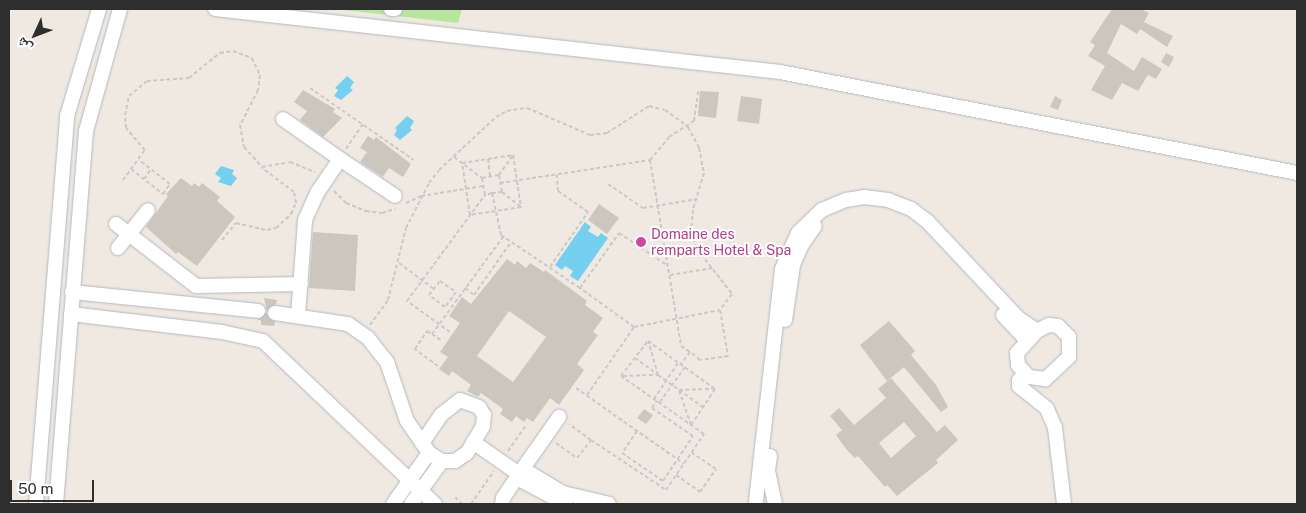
<!DOCTYPE html>
<meta charset="utf-8">
<style>
body{margin:0}
#map{position:relative;width:1306px;height:513px;overflow:hidden;background:#efe9e1;font-family:"Public Sans","Noto Naskh Arabic",sans-serif}
div>[style]{position:absolute}
.green>*{inset:0;background:#b6e59e}
.water>*{inset:0;background:#75cff0}
.building>*{inset:0;background:#cbc7bf}
.path>*{height:2px;margin-top:-1px;transform-origin:0;background:repeating-linear-gradient(90deg,#c9c9c9 0 4px,transparent 0 6.5px)}
.roads{filter:drop-shadow(0 0 1px #b4b7c1) drop-shadow(0 0 1px #b4b7c1)}
.minor>*{height:14px;margin:-7px;padding:0 7px;transform-origin:7px;border-radius:7px;background:#fff}
.dots>*{width:14px;height:14px;translate:-50% -50%;box-sizing:border-box;border:2px solid #fff;border-radius:50%}
span{translate:-50% -50%;white-space:nowrap;text-align:center;line-height:1.15;-webkit-text-stroke:4px #fff;paint-order:stroke}
.hotel-label{font-size:14px;color:#b23c85}
.left{translate:0 -50%;text-align:left}
.frame{position:absolute;inset:0;border:10px solid #2e2e2e;pointer-events:none}
.north{position:absolute;left:10px;top:10px;width:50px;height:50px;-webkit-text-stroke:4px #fff;paint-order:stroke;rotate:227deg;font-size:14px;font-weight:700;line-height:20px;text-align:center;color:#2e2e2e}
.north::after{content:'';display:block;margin:auto;width:18px;height:22px;background:#2e2e2e;clip-path:polygon(50% 0,100% 100%,50% 72%,0 100%)}
.scale{position:absolute;left:10px;top:480px;width:84px;height:22px;box-sizing:border-box;border:2px solid #2e2e2e;border-top:0;padding-left:6px;font-size:15px;line-height:18px;white-space:nowrap;color:#2e2e2e;-webkit-text-stroke:4px #fff;paint-order:stroke}
</style>
<div id="map">
<div class="green">
<i style="clip-path:polygon(335px 9px,462px 9px,458px 23px)"></i>
</div>
<div class="water">
<i style="clip-path:polygon(347px 76px,354px 82px,350px 88px,353px 90px,341px 100px,334px 96px,338px 90px,335px 88px)"></i>
<i style="clip-path:polygon(407px 116px,414px 121px,410px 128px,412px 130px,400px 140px,394px 135px,397px 130px,395px 128px)"></i>
<i style="clip-path:polygon(221px 166px,234px 170px,232px 174px,237px 178px,231px 186px,218px 182px,221px 178px,215px 174px)"></i>
<i style="clip-path:polygon(585px 222px,591px 227px,588px 231px,598px 237px,601px 233px,608px 238px,578px 281px,570px 276px,573px 271px,565px 266px,562px 270px,555px 265px)"></i>
</div>
<div class="building">
<i style="clip-path:polygon(1112px 9px,1141px 9px,1149px 13px,1144px 22px,1173px 36px,1167px 47px,1140px 29px,1137px 34px,1121px 24px,1107px 53px,1134px 71px,1142px 57px,1162px 69px,1156px 79px,1148px 75px,1138px 91px,1122px 83px,1112px 100px,1091px 90px,1105px 66px,1088px 56px,1095px 45px,1090px 42px)"></i>
<i style="clip-path:polygon(1166px 53px,1174px 57px,1169px 67px,1161px 62px)"></i>
<i style="clip-path:polygon(303px 90px,335px 109px,333px 112px,342px 118px,323px 137px,300px 120px,307px 111px,294px 102px)"></i>
<i style="clip-path:polygon(700px 91px,719px 92px,716px 118px,698px 116px)"></i>
<i style="clip-path:polygon(741px 96px,762px 99px,759px 124px,737px 121px)"></i>
<i style="clip-path:polygon(1055px 96px,1062px 100px,1058px 110px,1050px 107px)"></i>
<i style="clip-path:polygon(368px 136px,374px 140px,376px 137px,411px 164px,403px 177px,389px 168px,383px 177px,360px 162px,367px 152px,360px 148px)"></i>
<i style="clip-path:polygon(181px 178px,192px 186px,194px 183px,199px 187px,202px 183px,220px 197px,217px 201px,235px 217px,197px 266px,178px 252px,176px 254px,146px 227px,168px 196px,166px 194px)"></i>
<i style="clip-path:polygon(599px 204px,619px 218px,607px 234px,588px 220px)"></i>
<i style="clip-path:polygon(313px 232px,358px 235px,355px 291px,309px 288px)"></i>
<i style="clip-path:polygon(evenodd,507px 259px,515px 265px,517px 261px,526px 268px,530px 263px,544px 272px,545px 270px,587px 301px,585px 305px,603px 318px,593px 332px,598px 335px,577px 364px,584px 370px,559px 405px,550px 398px,533px 422px,527px 418px,524px 422px,516px 416px,512px 422px,500px 414px,503px 409px,481px 393px,478px 397px,467px 391px,471px 385px,452px 371px,449px 376px,439px 369px,448px 357px,440px 352px,460px 323px,449px 316px,462px 297px,471px 304px,507px 259px,509px 311px,546px 337px,513px 382px,477px 356px,509px 311px)"></i>
<i style="clip-path:polygon(264px 298px,277px 300px,276px 304px,267px 311px)"></i>
<i style="clip-path:polygon(266px 313px,275px 322px,274px 326px,261px 325px,261px 320px,257px 320px)"></i>
<i style="clip-path:polygon(889px 321px,915px 351px,911px 355px,936px 385px,948px 407px,941px 412px,904px 367px,887px 381px,860px 345px)"></i>
<i style="clip-path:polygon(evenodd,891px 378px,937px 432px,945px 425px,958px 440px,936px 460px,938px 463px,897px 496px,887px 485px,885px 487px,858px 456px,855px 458px,846px 449px,836px 435px,842px 430px,830px 416px,839px 408px,854px 425px,886px 398px,878px 389px,891px 378px,904px 422px,916px 436px,891px 458px,879px 443px,904px 422px)"></i>
<i style="clip-path:polygon(644px 409px,653px 415px,646px 424px,637px 418px)"></i>
</div>
<div class="path">
<i style="left:310px;top:88px;width:126px;rotate:34.7deg"></i>
<i style="left:346px;top:149px;width:30px;rotate:-56deg"></i>
<i style="left:513px;top:155px;width:53px;rotate:81.3deg"></i>
<i style="left:521px;top:207px;width:52px;rotate:171.1deg"></i>
<i style="left:470px;top:215px;width:53px;rotate:-98.7deg"></i>
<i style="left:462px;top:163px;width:52px;rotate:-8.9deg"></i>
<i style="left:454px;top:157px;width:35px;rotate:37deg"></i>
<i style="left:488px;top:159px;width:17px;rotate:83deg"></i>
<i style="left:650px;top:160px;width:30px;rotate:-50deg"></i>
<i style="left:669px;top:137px;width:30px;rotate:-33deg"></i>
<i style="left:694px;top:121px;width:30px;rotate:-82deg"></i>
<i style="left:131px;top:169px;width:41px;rotate:38deg"></i>
<i style="left:163px;top:194px;width:12px;rotate:-55deg"></i>
<i style="left:170px;top:184px;width:39px;rotate:-142deg"></i>
<i style="left:499px;top:175px;width:24px;rotate:-55deg"></i>
<i style="left:144px;top:179px;width:12px;rotate:-55deg"></i>
<i style="left:123px;top:180px;width:37px;rotate:-54deg"></i>
<i style="left:145px;top:150px;width:29px;rotate:-131deg"></i>
<i style="left:126px;top:128px;width:13px;rotate:-94deg"></i>
<i style="left:125px;top:115px;width:19px;rotate:-78deg"></i>
<i style="left:129px;top:96px;width:23px;rotate:-40deg"></i>
<i style="left:147px;top:81px;width:42px;rotate:-4.1deg"></i>
<i style="left:189px;top:78px;width:40px;rotate:-39deg"></i>
<i style="left:220px;top:53px;width:13px;rotate:-9deg"></i>
<i style="left:233px;top:51px;width:20px;rotate:20deg"></i>
<i style="left:252px;top:58px;width:19px;rotate:65deg"></i>
<i style="left:260px;top:75px;width:15px;rotate:98deg"></i>
<i style="left:258px;top:90px;width:39px;rotate:117deg"></i>
<i style="left:240px;top:125px;width:22px;rotate:80deg"></i>
<i style="left:244px;top:147px;width:27px;rotate:48deg"></i>
<i style="left:262px;top:167px;width:28px;rotate:-10deg"></i>
<i style="left:290px;top:162px;width:27px;rotate:22deg"></i>
<i style="left:500px;top:183px;width:152px;rotate:-8.7deg"></i>
<i style="left:650px;top:160px;width:189px;rotate:80.5deg"></i>
<i style="left:681px;top:346px;width:11px;rotate:34deg"></i>
<i style="left:608px;top:184px;width:42px;rotate:34.4deg"></i>
<i style="left:643px;top:208px;width:55px;rotate:-9.5deg"></i>
<i style="left:334px;top:191px;width:17px;rotate:45deg"></i>
<i style="left:346px;top:203px;width:22px;rotate:22deg"></i>
<i style="left:366px;top:211px;width:16px;rotate:7deg"></i>
<i style="left:382px;top:213px;width:14px;rotate:-17deg"></i>
<i style="left:502px;top:192px;width:24px;rotate:38deg"></i>
<i style="left:492px;top:193px;width:7px;rotate:164deg"></i>
<i style="left:485px;top:195px;width:17px;rotate:-100deg"></i>
<i style="left:482px;top:178px;width:17px;rotate:-10deg"></i>
<i style="left:499px;top:175px;width:17px;rotate:80deg"></i>
<i style="left:502px;top:192px;width:10px;rotate:174deg"></i>
<i style="left:492px;top:193px;width:43px;rotate:77.9deg"></i>
<i style="left:501px;top:235px;width:95px;rotate:33.9deg"></i>
<i style="left:406px;top:203px;width:17px;rotate:-25deg"></i>
<i style="left:421px;top:196px;width:63px;rotate:-9.2deg"></i>
<i style="left:222px;top:240px;width:22px;rotate:-51deg"></i>
<i style="left:236px;top:223px;width:32px;rotate:13deg"></i>
<i style="left:267px;top:230px;width:9px;rotate:-13deg"></i>
<i style="left:276px;top:228px;width:21px;rotate:-43deg"></i>
<i style="left:291px;top:214px;width:12px;rotate:-66deg"></i>
<i style="left:296px;top:203px;width:11px;rotate:-100deg"></i>
<i style="left:294px;top:192px;width:40px;rotate:-143deg"></i>
<i style="left:665px;top:240px;width:27px;rotate:-8deg"></i>
<i style="left:399px;top:263px;width:44px;rotate:36.6deg"></i>
<i style="left:550px;top:267px;width:67px;rotate:-55.4deg"></i>
<i style="left:588px;top:212px;width:37px;rotate:-145deg"></i>
<i style="left:558px;top:191px;width:16px;rotate:-94deg"></i>
<i style="left:670px;top:275px;width:43px;rotate:-9.5deg"></i>
<i style="left:440px;top:281px;width:19px;rotate:35deg"></i>
<i style="left:456px;top:292px;width:19px;rotate:126deg"></i>
<i style="left:445px;top:307px;width:20px;rotate:-143deg"></i>
<i style="left:429px;top:295px;width:18px;rotate:-52deg"></i>
<i style="left:465px;top:288px;width:11px;rotate:38deg"></i>
<i style="left:474px;top:295px;width:65px;rotate:-55.1deg"></i>
<i style="left:370px;top:325px;width:31px;rotate:-54deg"></i>
<i style="left:388px;top:300px;width:74px;rotate:-76deg"></i>
<i style="left:406px;top:228px;width:51px;rotate:-62.9deg"></i>
<i style="left:429px;top:183px;width:16px;rotate:-52deg"></i>
<i style="left:439px;top:170px;width:78px;rotate:-42.9deg"></i>
<i style="left:496px;top:117px;width:13px;rotate:-29deg"></i>
<i style="left:507px;top:111px;width:20px;rotate:-9deg"></i>
<i style="left:527px;top:108px;width:69px;rotate:23.2deg"></i>
<i style="left:590px;top:135px;width:17px;rotate:-7deg"></i>
<i style="left:607px;top:133px;width:50px;rotate:-32.7deg"></i>
<i style="left:649px;top:106px;width:16px;rotate:14deg"></i>
<i style="left:665px;top:110px;width:29px;rotate:36deg"></i>
<i style="left:688px;top:127px;width:24px;rotate:62deg"></i>
<i style="left:699px;top:148px;width:25px;rotate:79deg"></i>
<i style="left:704px;top:173px;width:39px;rotate:107deg"></i>
<i style="left:693px;top:210px;width:22px;rotate:95deg"></i>
<i style="left:691px;top:232px;width:18px;rotate:71deg"></i>
<i style="left:697px;top:249px;width:57px;rotate:52.1deg"></i>
<i style="left:732px;top:294px;width:20px;rotate:127deg"></i>
<i style="left:634px;top:327px;width:67px;rotate:-144.2deg"></i>
<i style="left:580px;top:288px;width:67px;rotate:-54.7deg"></i>
<i style="left:619px;top:233px;width:59px;rotate:34deg"></i>
<i style="left:450px;top:332px;width:53px;rotate:-144.2deg"></i>
<i style="left:407px;top:301px;width:132px;rotate:-53.7deg"></i>
<i style="left:432px;top:334px;width:12px;rotate:35deg"></i>
<i style="left:635px;top:358px;width:29px;rotate:36deg"></i>
<i style="left:658px;top:375px;width:35px;rotate:-106deg"></i>
<i style="left:438px;top:366px;width:29px;rotate:-144deg"></i>
<i style="left:415px;top:349px;width:22px;rotate:-56deg"></i>
<i style="left:427px;top:331px;width:6px;rotate:31deg"></i>
<i style="left:432px;top:334px;width:120px;rotate:-53.8deg"></i>
<i style="left:623px;top:376px;width:35px;rotate:-2deg"></i>
<i style="left:658px;top:375px;width:55px;rotate:35.4deg"></i>
<i style="left:576px;top:388px;width:132px;rotate:35.1deg"></i>
<i style="left:587px;top:395px;width:83px;rotate:-55.3deg"></i>
<i style="left:634px;top:327px;width:88px;rotate:-11.2deg"></i>
<i style="left:720px;top:310px;width:47px;rotate:80.1deg"></i>
<i style="left:728px;top:356px;width:28px;rotate:172deg"></i>
<i style="left:700px;top:360px;width:13px;rotate:-141deg"></i>
<i style="left:690px;top:352px;width:15px;rotate:127deg"></i>
<i style="left:654px;top:399px;width:43px;rotate:-56.3deg"></i>
<i style="left:660px;top:402px;width:43px;rotate:-54.5deg"></i>
<i style="left:691px;top:425px;width:37px;rotate:-109deg"></i>
<i style="left:679px;top:390px;width:35px;rotate:-2deg"></i>
<i style="left:637px;top:431px;width:27px;rotate:124deg"></i>
<i style="left:622px;top:453px;width:50px;rotate:34.3deg"></i>
<i style="left:663px;top:481px;width:54px;rotate:-56.3deg"></i>
<i style="left:693px;top:436px;width:50px;rotate:-145.7deg"></i>
<i style="left:652px;top:408px;width:9px;rotate:-54deg"></i>
<i style="left:591px;top:440px;width:90px;rotate:33.7deg"></i>
<i style="left:666px;top:490px;width:68px;rotate:-55.8deg"></i>
<i style="left:704px;top:434px;width:101px;rotate:-145.1deg"></i>
<i style="left:621px;top:376px;width:44px;rotate:-52.4deg"></i>
<i style="left:648px;top:341px;width:82px;rotate:35.6deg"></i>
<i style="left:715px;top:389px;width:43px;rotate:123.7deg"></i>
<i style="left:556px;top:443px;width:26px;rotate:36deg"></i>
<i style="left:577px;top:458px;width:23px;rotate:-52deg"></i>
<i style="left:591px;top:440px;width:27px;rotate:-144deg"></i>
<i style="left:508px;top:451px;width:32px;rotate:-55deg"></i>
<i style="left:676px;top:475px;width:29px;rotate:35deg"></i>
<i style="left:700px;top:492px;width:28px;rotate:-55deg"></i>
<i style="left:716px;top:469px;width:29px;rotate:-146deg"></i>
<i style="left:455px;top:497px;width:10px;rotate:45deg"></i>
<i style="left:471px;top:504px;width:40px;rotate:-55.1deg"></i>
</div>
<div class="roads">
<div class="minor">
<i style="left:215px;top:9px;width:569px;rotate:6.36deg"></i>
<i style="left:780px;top:72px;width:527px;rotate:11.05deg"></i>
<i style="left:391px;top:9px;width:4px"></i>
<i style="left:283px;top:119px;width:70px;rotate:35.1deg"></i>
<i style="left:116px;top:224px;width:101px;rotate:37.8deg"></i>
<i style="left:196px;top:286px;width:105px;rotate:-1.1deg"></i>
<i style="left:118px;top:248px;width:48px;rotate:-51.7deg"></i>
<i style="left:72px;top:292px;width:187px;rotate:5.8deg"></i>
<i style="left:275px;top:313px;width:74px;rotate:8.6deg"></i>
<i style="left:348px;top:324px;width:24px;rotate:35deg"></i>
<i style="left:368px;top:338px;width:31px;rotate:52deg"></i>
<i style="left:387px;top:362px;width:62px;rotate:71.3deg"></i>
<i style="left:407px;top:421px;width:39px;rotate:55deg"></i>
<i style="left:429px;top:453px;width:15px;rotate:32deg"></i>
<i style="left:442px;top:461px;width:13px"></i>
<i style="left:455px;top:461px;width:14px;rotate:-34deg"></i>
<i style="left:467px;top:453px;width:31px;rotate:-59deg"></i>
<i style="left:483px;top:426px;width:11px;rotate:-85deg"></i>
<i style="left:484px;top:415px;width:9px;rotate:-122deg"></i>
<i style="left:479px;top:407px;width:20px;rotate:-160deg"></i>
<i style="left:460px;top:400px;width:24px;rotate:142deg"></i>
<i style="left:441px;top:415px;width:34px;rotate:124deg"></i>
<i style="left:71px;top:314px;width:152px;rotate:6.8deg"></i>
<i style="left:222px;top:332px;width:42px;rotate:12.4deg"></i>
<i style="left:263px;top:341px;width:237px;rotate:43.5deg"></i>
<i style="left:1003px;top:315px;width:35px;rotate:47deg"></i>
<i style="left:298px;top:316px;width:96px;rotate:-85.8deg"></i>
<i style="left:305px;top:220px;width:30px;rotate:-66deg"></i>
<i style="left:317px;top:193px;width:41px;rotate:-55.9deg"></i>
<i style="left:340px;top:159px;width:66px;rotate:33.9deg"></i>
<i style="left:785px;top:320px;width:56px;rotate:-81.7deg"></i>
<i style="left:793px;top:265px;width:21px;rotate:-67deg"></i>
<i style="left:801px;top:246px;width:24px;rotate:-55deg"></i>
<i style="left:1049px;top:325px;width:9px;rotate:6deg"></i>
<i style="left:1058px;top:326px;width:16px;rotate:45deg"></i>
<i style="left:1069px;top:337px;width:20px;rotate:90deg"></i>
<i style="left:1069px;top:357px;width:33px;rotate:137deg"></i>
<i style="left:1045px;top:379px;width:16px;rotate:-173deg"></i>
<i style="left:1029px;top:377px;width:16px;rotate:-133deg"></i>
<i style="left:1018px;top:365px;width:12px;rotate:-95deg"></i>
<i style="left:1017px;top:353px;width:30px;rotate:-48deg"></i>
<i style="left:1037px;top:331px;width:13px;rotate:-27deg"></i>
<i style="left:1025px;top:374px;width:8px;rotate:135deg"></i>
<i style="left:1019px;top:380px;width:6px;rotate:90deg"></i>
<i style="left:1019px;top:386px;width:36px;rotate:39deg"></i>
<i style="left:1047px;top:409px;width:21px;rotate:67deg"></i>
<i style="left:1055px;top:428px;width:77px;rotate:83.2deg"></i>
<i style="left:473px;top:442px;width:56px;rotate:34.8deg"></i>
<i style="left:519px;top:474px;width:70px;rotate:-54.9deg"></i>
<i style="left:770px;top:456px;width:15px;rotate:98deg"></i>
<i style="left:768px;top:471px;width:34px;rotate:78deg"></i>
<i style="left:523px;top:469px;width:47px;rotate:31deg"></i>
<i style="left:563px;top:493px;width:47px;rotate:13.4deg"></i>
<i style="left:517px;top:478px;width:55px;rotate:28deg"></i>
<i style="left:756px;top:501px;width:233px;rotate:-83.6deg"></i>
<i style="left:782px;top:269px;width:39px;rotate:-66deg"></i>
<i style="left:798px;top:233px;width:33px;rotate:-44deg"></i>
<i style="left:822px;top:210px;width:26px;rotate:-23deg"></i>
<i style="left:846px;top:200px;width:18px;rotate:-9deg"></i>
<i style="left:864px;top:197px;width:24px;rotate:7deg"></i>
<i style="left:888px;top:200px;width:25px;rotate:21deg"></i>
<i style="left:911px;top:209px;width:21px;rotate:37deg"></i>
<i style="left:928px;top:222px;width:132px;rotate:46.8deg"></i>
<i style="left:1018px;top:318px;width:23px;rotate:34deg"></i>
<i style="left:36px;top:504px;width:389px;rotate:-85.4deg"></i>
<i style="left:67px;top:116px;width:112px;rotate:-73.3deg"></i>
<i style="left:56px;top:504px;width:374px;rotate:-85.4deg"></i>
<i style="left:86px;top:131px;width:127px;rotate:-74.4deg"></i>
<i style="left:393px;top:504px;width:62px;rotate:-54.8deg"></i>
<i style="left:411px;top:504px;width:53px;rotate:-54.2deg"></i>
<i style="left:502px;top:504px;width:6px;rotate:-81deg"></i>
<i style="left:503px;top:498px;width:29px;rotate:-56deg"></i>
</div>
</div>
<div class="dots">
<i style="left:641px;top:242px;background:#d1479c"></i>
</div>
<div class="hotel-label">
<span class="left" style="left:651px;top:242px">Domaine des<br>remparts Hotel &amp; Spa</span>
</div>
<div class="frame"></div>
<div class="north">ش</div>
<div class="scale">50 m</div>
</div>
